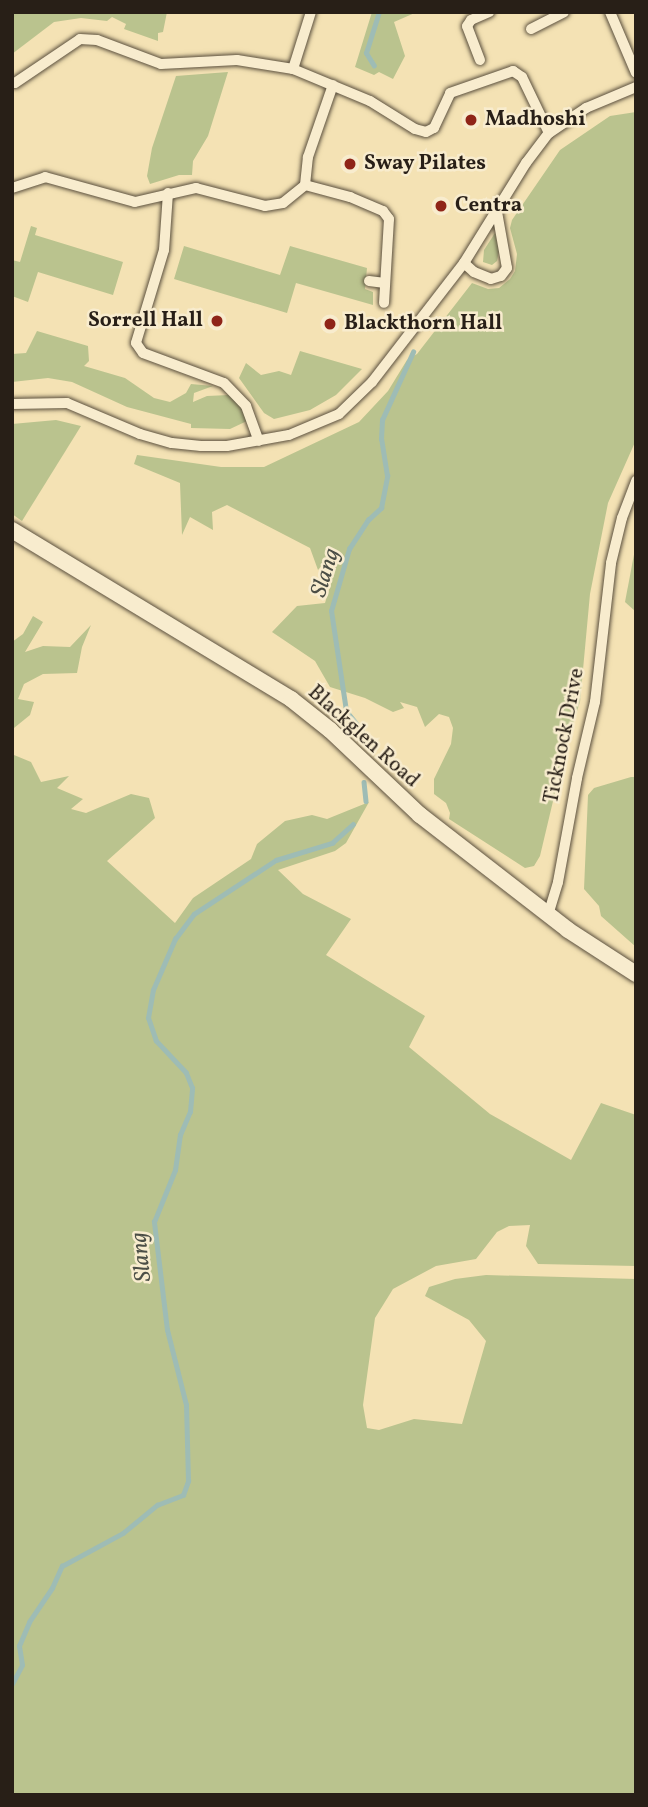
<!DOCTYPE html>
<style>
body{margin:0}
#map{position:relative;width:648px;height:1807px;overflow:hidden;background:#f4e2b4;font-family:Vollkorn,serif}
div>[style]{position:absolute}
.green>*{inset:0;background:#bac38e}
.stream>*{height:4.5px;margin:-2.25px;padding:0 2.25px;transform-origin:2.25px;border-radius:2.25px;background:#9ebcb5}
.roads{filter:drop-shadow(0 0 2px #5b503e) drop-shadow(0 0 2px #5b503e)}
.street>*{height:10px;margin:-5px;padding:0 5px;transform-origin:5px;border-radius:5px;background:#f8ecce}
.secondary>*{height:16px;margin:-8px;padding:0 8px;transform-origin:8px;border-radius:8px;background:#f8ecce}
.dots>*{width:19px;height:19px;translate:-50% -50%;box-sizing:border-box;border:4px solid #f8ecce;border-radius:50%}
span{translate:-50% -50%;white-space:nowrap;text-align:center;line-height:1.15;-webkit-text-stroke:5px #f8ecce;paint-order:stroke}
.poi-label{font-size:21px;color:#281f17;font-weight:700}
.left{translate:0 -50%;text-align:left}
.right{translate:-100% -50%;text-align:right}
.street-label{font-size:21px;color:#281f17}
.water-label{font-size:23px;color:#4b4e46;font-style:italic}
.frame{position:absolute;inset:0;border:14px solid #281f17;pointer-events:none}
</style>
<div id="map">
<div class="green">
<i style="clip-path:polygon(12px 12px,167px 12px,163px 32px,158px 33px,158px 41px,124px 29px,126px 24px,112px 17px,107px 21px,81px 18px,54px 22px,12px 54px)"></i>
<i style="clip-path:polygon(372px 12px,417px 12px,394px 22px,405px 56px,393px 79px,379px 72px,374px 75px,355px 67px)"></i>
<i style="clip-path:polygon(228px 72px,208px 136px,193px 161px,192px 175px,179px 175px,150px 184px,147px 176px,152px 148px,176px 76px)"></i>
<i style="clip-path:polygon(636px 112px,636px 440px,608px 503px,590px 594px,580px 702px,568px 738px,540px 856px,534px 866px,525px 868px,449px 819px,450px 813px,446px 803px,434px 794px,434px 779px,451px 744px,453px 728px,449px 717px,439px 714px,425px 727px,417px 707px,400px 702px,404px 708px,393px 712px,365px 698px,330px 687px,315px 661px,272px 632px,297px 606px,325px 603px,331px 583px,327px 559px,318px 570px,310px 548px,227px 505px,212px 512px,213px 530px,190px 517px,182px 535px,180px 483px,134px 464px,137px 455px,221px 467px,264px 467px,359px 422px,388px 391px,407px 360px,417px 354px,472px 283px,488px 289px,499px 288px,510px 279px,515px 271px,517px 254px,510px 228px,512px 220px,560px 150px,610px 116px)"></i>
<i style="clip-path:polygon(31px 226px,37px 228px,35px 235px,123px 262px,113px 295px,38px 272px,28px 302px,12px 296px,12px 260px,20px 262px)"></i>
<i style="clip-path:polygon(495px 233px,499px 251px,497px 261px,492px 265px,483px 262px,484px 250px)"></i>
<i style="clip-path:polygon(184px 246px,280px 275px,290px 246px,367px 268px,365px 289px,373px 292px,373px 305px,296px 283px,287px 313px,174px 279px)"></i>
<i style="clip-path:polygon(37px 331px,88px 346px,89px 361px,84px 366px,125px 378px,154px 398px,170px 402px,186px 393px,191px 384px,213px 386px,194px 393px,193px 402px,207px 396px,229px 395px,239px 404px,247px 421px,230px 429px,191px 428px,191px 424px,127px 407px,72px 382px,48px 378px,12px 382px,12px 354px,26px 353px)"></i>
<i style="clip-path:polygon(300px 351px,362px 369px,336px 395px,310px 410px,274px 419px,264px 413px,239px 378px,246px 363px,261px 375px,279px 371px,291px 375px)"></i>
<i style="clip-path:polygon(56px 420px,81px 426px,22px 521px,12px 514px,12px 424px)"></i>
<i style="clip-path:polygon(636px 544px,636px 612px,625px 602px)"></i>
<i style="clip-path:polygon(33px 616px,43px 622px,25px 652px,43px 646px,70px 647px,91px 625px,82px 647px,77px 673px,43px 674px,24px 684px,18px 699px,34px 702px,30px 715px,14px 728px,14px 755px,31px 762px,41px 782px,69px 776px,57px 788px,83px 799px,71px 809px,86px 813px,131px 794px,149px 798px,155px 818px,107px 861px,175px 923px,193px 898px,251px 859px,257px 844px,285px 821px,312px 815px,327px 819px,369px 802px,346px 843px,335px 851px,278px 870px,303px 894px,351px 919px,326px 955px,425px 1016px,409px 1047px,490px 1114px,571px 1160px,601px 1103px,636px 1115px,636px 1266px,538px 1264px,526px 1246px,530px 1225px,509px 1226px,497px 1232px,476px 1259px,436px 1266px,393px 1289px,375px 1318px,363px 1405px,367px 1428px,379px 1430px,414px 1419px,462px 1424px,486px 1341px,469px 1320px,425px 1296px,429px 1287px,455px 1279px,486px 1275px,636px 1279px,636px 1795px,12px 1795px,12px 642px,23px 634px)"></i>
<i style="clip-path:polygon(631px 777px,636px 777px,636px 947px,601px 916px,599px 906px,584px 889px,588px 795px,594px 788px)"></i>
</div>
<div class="stream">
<i style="left:374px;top:66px;width:15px;rotate:-122deg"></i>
<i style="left:366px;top:53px;width:43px;rotate:-72.4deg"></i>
<i style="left:362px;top:731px;width:26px;rotate:-129deg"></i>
<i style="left:346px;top:711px;width:101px;rotate:-98.5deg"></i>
<i style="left:331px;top:611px;width:65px;rotate:-73.8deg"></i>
<i style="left:349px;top:549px;width:35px;rotate:-57deg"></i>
<i style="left:368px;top:520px;width:18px;rotate:-43deg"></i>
<i style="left:381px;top:508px;width:33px;rotate:-79deg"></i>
<i style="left:387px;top:476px;width:37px;rotate:-99deg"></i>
<i style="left:381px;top:439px;width:19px;rotate:-87deg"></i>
<i style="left:382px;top:420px;width:75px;rotate:-65.5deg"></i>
<i style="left:364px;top:782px;width:19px;rotate:84deg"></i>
<i style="left:12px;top:1684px;width:21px;rotate:-62deg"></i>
<i style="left:22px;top:1665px;width:19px;rotate:-99deg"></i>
<i style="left:19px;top:1646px;width:26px;rotate:-67deg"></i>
<i style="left:29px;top:1622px;width:41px;rotate:-55.9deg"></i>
<i style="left:52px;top:1588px;width:24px;rotate:-66deg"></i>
<i style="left:62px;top:1566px;width:69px;rotate:-28.4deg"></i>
<i style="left:123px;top:1533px;width:44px;rotate:-39.5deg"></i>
<i style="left:157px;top:1505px;width:28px;rotate:-21deg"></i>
<i style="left:183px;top:1495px;width:15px;rotate:-70deg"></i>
<i style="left:188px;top:1481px;width:76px;rotate:-91.5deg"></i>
<i style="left:186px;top:1405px;width:77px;rotate:-104.2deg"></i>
<i style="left:167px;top:1330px;width:109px;rotate:-96.9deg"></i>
<i style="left:154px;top:1222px;width:56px;rotate:-68deg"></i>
<i style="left:175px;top:1170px;width:35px;rotate:-82deg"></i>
<i style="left:180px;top:1135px;width:25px;rotate:-67deg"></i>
<i style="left:190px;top:1112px;width:24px;rotate:-85deg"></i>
<i style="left:192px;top:1088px;width:16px;rotate:-112deg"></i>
<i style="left:186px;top:1073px;width:44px;rotate:-133.2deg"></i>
<i style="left:156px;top:1041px;width:24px;rotate:-109deg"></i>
<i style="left:148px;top:1018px;width:28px;rotate:-80deg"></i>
<i style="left:153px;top:990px;width:56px;rotate:-66.7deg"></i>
<i style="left:175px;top:939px;width:31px;rotate:-53deg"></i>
<i style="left:194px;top:914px;width:98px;rotate:-33.4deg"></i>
<i style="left:276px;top:860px;width:59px;rotate:-16.9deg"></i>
<i style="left:332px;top:843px;width:28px;rotate:-42deg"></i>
</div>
<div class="roads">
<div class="street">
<i style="left:610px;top:12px;width:66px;rotate:66.9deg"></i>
<i style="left:531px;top:29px;width:37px;rotate:-27deg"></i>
<i style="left:480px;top:60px;width:36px;rotate:-111deg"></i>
<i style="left:467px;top:26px;width:7px;rotate:-56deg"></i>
<i style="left:471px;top:20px;width:20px;rotate:-24deg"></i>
<i style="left:293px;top:69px;width:60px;rotate:-72.5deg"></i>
<i style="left:15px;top:83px;width:78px;rotate:-34.1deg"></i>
<i style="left:80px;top:39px;width:17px;rotate:3deg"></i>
<i style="left:97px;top:40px;width:68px;rotate:20.6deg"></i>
<i style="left:161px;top:64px;width:76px;rotate:-3deg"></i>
<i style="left:237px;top:60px;width:57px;rotate:9.1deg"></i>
<i style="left:293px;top:69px;width:83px;rotate:22.6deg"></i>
<i style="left:370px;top:101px;width:53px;rotate:31.9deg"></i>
<i style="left:415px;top:129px;width:11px;rotate:15deg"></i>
<i style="left:426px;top:132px;width:9px;rotate:-27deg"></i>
<i style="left:434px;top:128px;width:38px;rotate:-65deg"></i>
<i style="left:450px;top:93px;width:67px;rotate:-19.2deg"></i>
<i style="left:513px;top:71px;width:11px;rotate:34deg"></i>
<i style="left:522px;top:77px;width:62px;rotate:64.3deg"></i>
<i style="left:305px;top:185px;width:47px;rotate:14.9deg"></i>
<i style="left:350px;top:197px;width:36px;rotate:23deg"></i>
<i style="left:383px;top:211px;width:10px;rotate:53deg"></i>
<i style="left:389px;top:219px;width:84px;rotate:93.4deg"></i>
<i style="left:12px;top:188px;width:35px;rotate:-18deg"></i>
<i style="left:45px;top:177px;width:93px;rotate:15.5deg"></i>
<i style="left:135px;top:202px;width:63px;rotate:-12.9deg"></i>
<i style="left:196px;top:188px;width:71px;rotate:14.6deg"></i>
<i style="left:265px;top:206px;width:18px;rotate:-9deg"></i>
<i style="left:283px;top:203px;width:28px;rotate:-39deg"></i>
<i style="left:305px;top:185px;width:28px;rotate:-84deg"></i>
<i style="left:308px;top:157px;width:76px;rotate:-70.9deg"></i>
<i style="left:168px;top:193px;width:57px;rotate:94deg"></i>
<i style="left:164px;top:250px;width:97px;rotate:106.8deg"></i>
<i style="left:136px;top:343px;width:12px;rotate:55deg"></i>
<i style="left:143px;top:353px;width:86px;rotate:20.3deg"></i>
<i style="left:224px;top:383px;width:32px;rotate:46deg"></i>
<i style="left:246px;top:406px;width:37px;rotate:70deg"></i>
<i style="left:464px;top:263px;width:13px;rotate:42deg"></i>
<i style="left:474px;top:272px;width:18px;rotate:22deg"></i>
<i style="left:491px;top:279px;width:10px;rotate:-17deg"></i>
<i style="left:501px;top:276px;width:10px;rotate:-53deg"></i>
<i style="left:507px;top:268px;width:57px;rotate:-100.1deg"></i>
<i style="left:369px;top:281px;width:16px;rotate:7deg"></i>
<i style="left:12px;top:404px;width:55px;rotate:-1deg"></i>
<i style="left:67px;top:403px;width:79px;rotate:23deg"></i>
<i style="left:140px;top:434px;width:33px;rotate:16deg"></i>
<i style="left:172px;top:443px;width:29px;rotate:6deg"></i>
<i style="left:201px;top:446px;width:26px"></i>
<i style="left:227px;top:446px;width:63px;rotate:-10.1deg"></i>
<i style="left:289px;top:435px;width:54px;rotate:-22.8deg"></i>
<i style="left:339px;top:414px;width:46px;rotate:-44.1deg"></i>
<i style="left:372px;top:382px;width:150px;rotate:-52.3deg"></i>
<i style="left:464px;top:263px;width:118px;rotate:-58.2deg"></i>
<i style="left:526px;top:163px;width:38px;rotate:-53deg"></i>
<i style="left:549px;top:133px;width:45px;rotate:-34deg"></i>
<i style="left:586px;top:108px;width:54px;rotate:-22.8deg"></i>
<i style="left:548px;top:915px;width:34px;rotate:-73deg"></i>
<i style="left:558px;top:882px;width:106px;rotate:-79.6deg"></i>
<i style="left:577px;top:778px;width:78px;rotate:-76.7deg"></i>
<i style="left:595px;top:702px;width:140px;rotate:-83.4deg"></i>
<i style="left:611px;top:563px;width:46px;rotate:-76.3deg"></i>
<i style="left:622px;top:518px;width:40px;rotate:-69deg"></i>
</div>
<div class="secondary">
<i style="left:12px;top:530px;width:326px;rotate:31.2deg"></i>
<i style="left:291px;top:699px;width:50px;rotate:38.5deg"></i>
<i style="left:330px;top:730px;width:124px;rotate:43.4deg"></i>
<i style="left:420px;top:815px;width:187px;rotate:37.8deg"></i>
<i style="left:568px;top:930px;width:81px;rotate:32.9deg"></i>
</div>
</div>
<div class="dots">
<i style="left:471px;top:120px;background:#8f2418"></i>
<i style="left:350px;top:164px;background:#8f2418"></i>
<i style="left:441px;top:206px;background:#8f2418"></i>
<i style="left:217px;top:321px;background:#8f2418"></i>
<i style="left:330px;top:324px;background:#8f2418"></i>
</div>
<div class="poi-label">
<span class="left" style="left:485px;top:120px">Madhoshi</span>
<span class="left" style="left:364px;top:164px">Sway Pilates</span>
<span class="left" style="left:455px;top:206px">Centra</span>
<span class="right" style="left:203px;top:321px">Sorrell Hall</span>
<span class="left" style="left:344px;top:324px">Blackthorn Hall</span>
</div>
<div class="street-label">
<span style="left:565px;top:736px;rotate:-79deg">Ticknock Drive</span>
<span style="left:363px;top:737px;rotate:42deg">Blackglen Road</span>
</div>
<div class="water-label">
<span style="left:326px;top:573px;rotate:-73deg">Slang</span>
<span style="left:142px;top:1257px;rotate:-96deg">Slang</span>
</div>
<div class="frame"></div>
</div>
